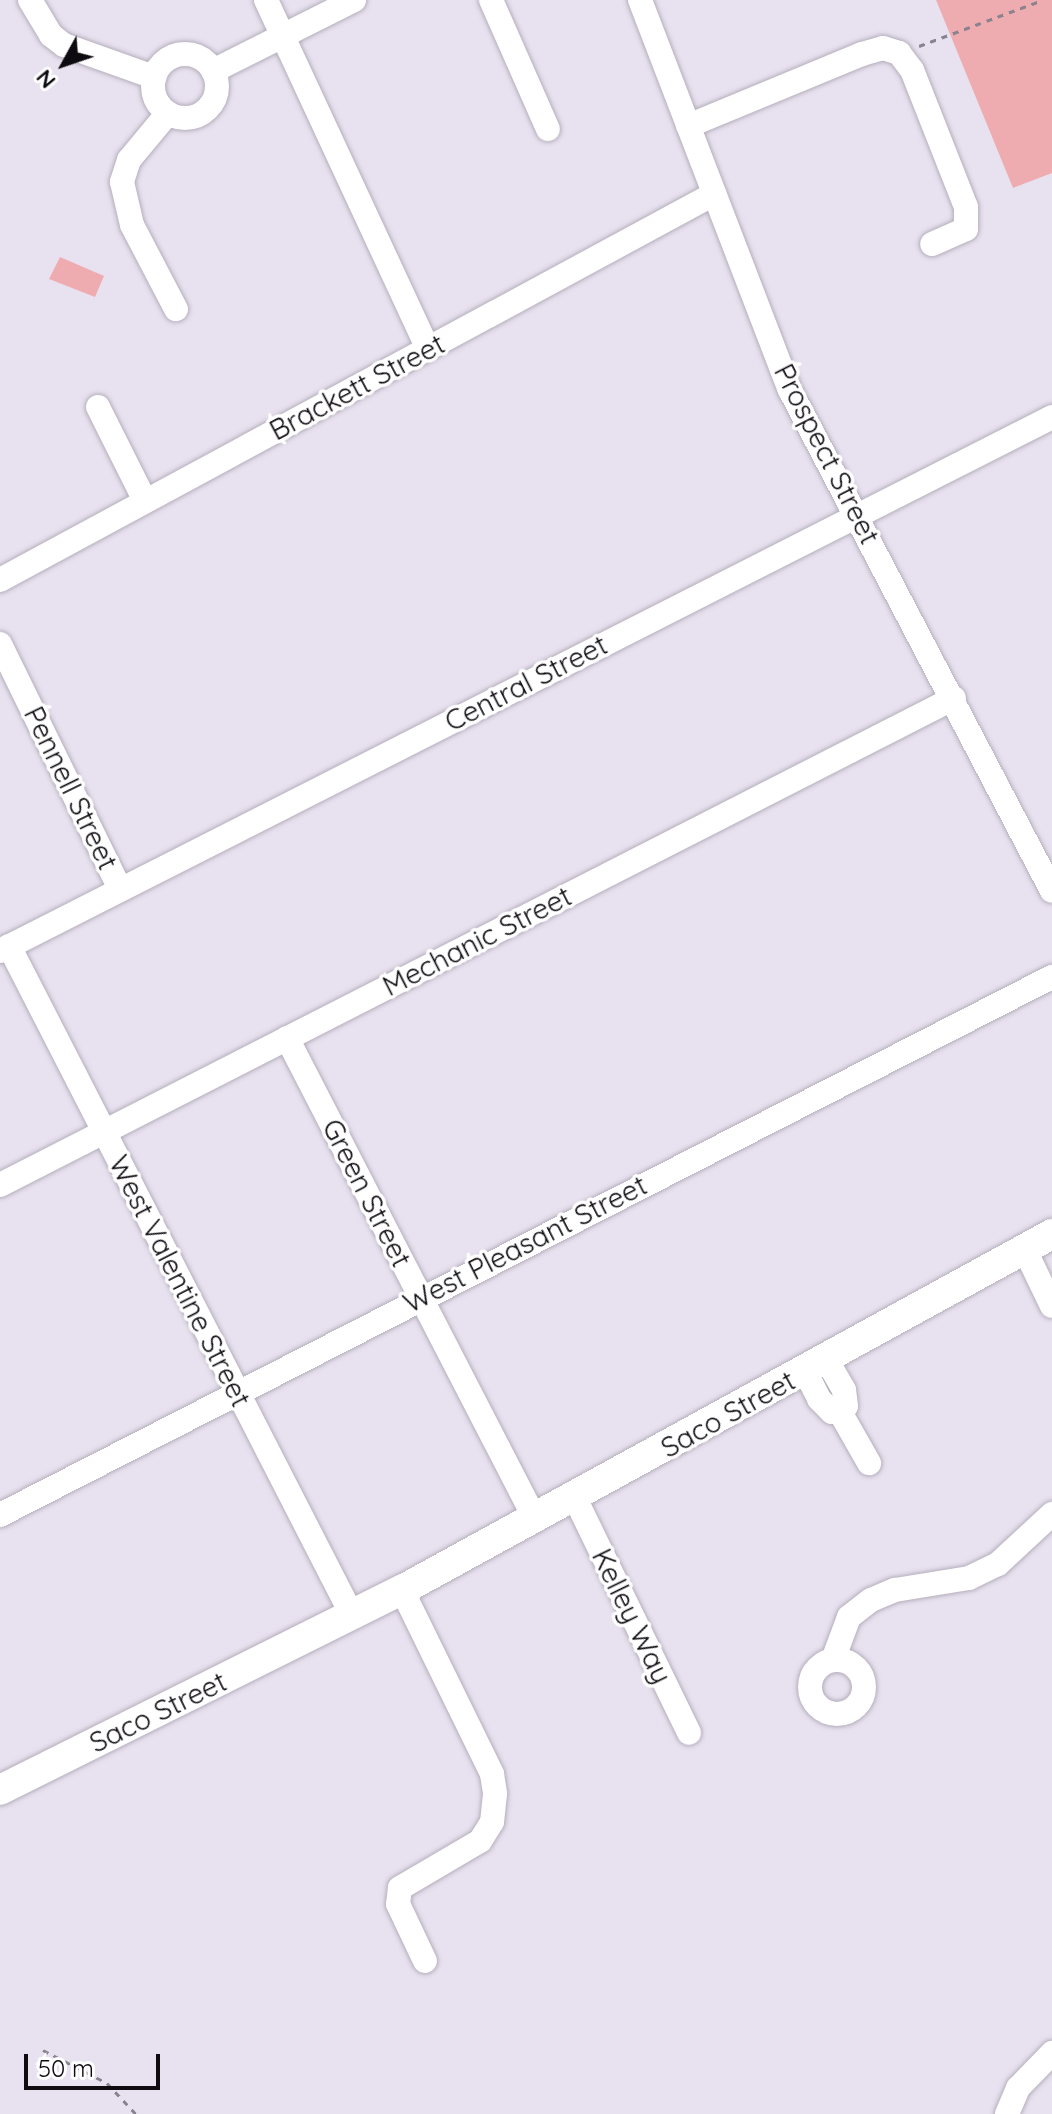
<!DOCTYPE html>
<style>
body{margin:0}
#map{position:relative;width:1052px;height:2114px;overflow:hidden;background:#e8e1ef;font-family:Quicksand,sans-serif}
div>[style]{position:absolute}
.green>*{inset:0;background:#efacb0}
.path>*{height:3px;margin-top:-1.5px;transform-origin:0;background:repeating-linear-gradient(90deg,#88838d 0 6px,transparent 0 12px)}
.roads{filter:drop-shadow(0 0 2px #b5aebc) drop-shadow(0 0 2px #b5aebc)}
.minor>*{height:24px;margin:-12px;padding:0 12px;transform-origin:12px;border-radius:12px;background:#fff}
.minor>.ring{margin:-12px;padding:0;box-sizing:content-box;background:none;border:24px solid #fff;border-radius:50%}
.major>*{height:30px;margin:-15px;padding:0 15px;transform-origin:15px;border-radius:15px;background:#fff}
span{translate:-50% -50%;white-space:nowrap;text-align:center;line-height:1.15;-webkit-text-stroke:7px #fff;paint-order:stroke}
.street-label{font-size:28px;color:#0e0b10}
.north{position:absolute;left:24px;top:24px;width:80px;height:80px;-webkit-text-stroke:6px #fff;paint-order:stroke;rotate:230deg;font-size:22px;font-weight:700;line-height:32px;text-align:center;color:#0e0b10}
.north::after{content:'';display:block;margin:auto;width:28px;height:36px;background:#0e0b10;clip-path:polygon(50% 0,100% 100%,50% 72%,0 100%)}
.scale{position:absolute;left:24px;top:2054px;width:136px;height:36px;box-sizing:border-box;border:4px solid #0e0b10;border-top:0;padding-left:10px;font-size:24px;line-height:28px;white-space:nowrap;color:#0e0b10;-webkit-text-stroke:6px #fff;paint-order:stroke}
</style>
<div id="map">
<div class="green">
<i style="clip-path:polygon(936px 0,1052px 0,1052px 173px,1013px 188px)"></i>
<i style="clip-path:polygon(60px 257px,104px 276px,95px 297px,49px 279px)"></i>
</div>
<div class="path">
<i style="left:919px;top:46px;width:132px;rotate:-20.4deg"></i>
<i style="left:43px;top:2050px;width:72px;rotate:27.3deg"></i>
<i style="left:107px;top:2083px;width:42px;rotate:46.9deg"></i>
</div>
<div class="roads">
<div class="minor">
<i style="left:30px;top:0;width:41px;rotate:59deg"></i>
<i style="left:51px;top:35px;width:16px;rotate:38deg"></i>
<i style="left:64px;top:45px;width:96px;rotate:19.6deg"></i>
<i style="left:266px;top:0;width:385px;rotate:65.1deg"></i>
<i style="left:491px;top:0;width:141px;rotate:66.2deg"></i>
<i style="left:640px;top:0;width:418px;rotate:69deg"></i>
<i style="left:790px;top:390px;width:565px;rotate:62.39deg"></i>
<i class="ring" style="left:153px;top:54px;width:40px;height:40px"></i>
<i style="left:213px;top:71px;width:158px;rotate:-26.7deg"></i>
<i style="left:168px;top:113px;width:61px;rotate:129.7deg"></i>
<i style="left:129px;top:160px;width:23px;rotate:108deg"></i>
<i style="left:122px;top:182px;width:44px;rotate:76.9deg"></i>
<i style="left:132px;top:225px;width:95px;rotate:62.4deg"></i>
<i style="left:688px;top:126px;width:188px;rotate:-22.5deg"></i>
<i style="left:862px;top:54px;width:22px;rotate:-16deg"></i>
<i style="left:883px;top:48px;width:17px;rotate:17deg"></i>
<i style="left:899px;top:53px;width:21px;rotate:53deg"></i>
<i style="left:912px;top:70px;width:147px;rotate:68.5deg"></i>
<i style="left:966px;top:207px;width:22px;rotate:90deg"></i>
<i style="left:966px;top:229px;width:37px;rotate:156deg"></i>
<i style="left:98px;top:407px;width:105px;rotate:63.4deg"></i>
<i style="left:0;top:580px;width:812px;rotate:-28.4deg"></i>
<i style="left:0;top:644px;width:273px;rotate:63.9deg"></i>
<i style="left:9px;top:946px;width:752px;rotate:62.86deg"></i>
<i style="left:0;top:951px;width:1180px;rotate:-26.91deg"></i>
<i style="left:287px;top:1038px;width:541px;rotate:62.72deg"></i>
<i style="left:0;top:1185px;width:1071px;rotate:-27.04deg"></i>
<i style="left:1025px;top:1250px;width:62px;rotate:64.3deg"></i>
<i style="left:805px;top:1371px;width:31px;rotate:63deg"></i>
<i style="left:819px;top:1399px;width:18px;rotate:45deg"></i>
<i style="left:832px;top:1412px;width:8px"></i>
<i style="left:840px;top:1412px;width:8px;rotate:-45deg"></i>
<i style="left:846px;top:1406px;width:16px;rotate:-97deg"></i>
<i style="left:844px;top:1390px;width:36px;rotate:-120deg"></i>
<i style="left:840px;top:1412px;width:59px;rotate:60.4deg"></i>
<i style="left:575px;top:1498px;width:261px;rotate:64.1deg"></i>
<i style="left:0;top:1515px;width:1182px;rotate:-27.09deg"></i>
<i style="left:402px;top:1590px;width:205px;rotate:63.9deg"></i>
<i style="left:492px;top:1774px;width:20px;rotate:81deg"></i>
<i style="left:495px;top:1794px;width:28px;rotate:96deg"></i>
<i style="left:492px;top:1822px;width:22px;rotate:122deg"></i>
<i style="left:480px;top:1841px;width:93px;rotate:149.6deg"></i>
<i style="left:400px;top:1888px;width:16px;rotate:97deg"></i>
<i style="left:398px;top:1904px;width:63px;rotate:64.7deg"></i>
<i style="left:833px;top:1660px;width:46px;rotate:-69.6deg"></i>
<i style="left:849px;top:1617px;width:28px;rotate:-38deg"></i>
<i style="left:871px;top:1600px;width:26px;rotate:-23deg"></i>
<i style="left:895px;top:1590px;width:75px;rotate:-9.2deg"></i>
<i style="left:969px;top:1578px;width:32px;rotate:-26deg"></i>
<i style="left:998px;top:1564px;width:74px;rotate:-42.8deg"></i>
<i class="ring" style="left:810px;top:1660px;width:30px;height:30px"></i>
<i style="left:1007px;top:2114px;width:28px;rotate:-67deg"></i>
<i style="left:1018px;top:2088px;width:49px;rotate:-45.8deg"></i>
</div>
<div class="major">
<i style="left:0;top:1790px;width:449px;rotate:-26.5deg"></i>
<i style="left:402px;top:1590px;width:741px;rotate:-28.71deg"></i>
</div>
</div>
<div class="street-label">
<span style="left:357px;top:387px;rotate:-28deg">Brackett Street</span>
<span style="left:827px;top:454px;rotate:63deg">Prospect Street</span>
<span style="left:526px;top:683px;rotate:-27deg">Central Street</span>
<span style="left:71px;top:788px;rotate:64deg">Pennell Street</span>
<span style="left:477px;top:941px;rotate:-27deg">Mechanic Street</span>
<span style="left:367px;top:1193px;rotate:63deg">Green Street</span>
<span style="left:525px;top:1244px;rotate:-27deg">West Pleasant Street</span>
<span style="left:180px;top:1281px;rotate:63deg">West Valentine Street</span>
<span style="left:728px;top:1414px;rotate:-29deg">Saco Street</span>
<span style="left:632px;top:1616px;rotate:64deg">Kelley Way</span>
<span style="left:158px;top:1712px;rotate:-26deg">Saco Street</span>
</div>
<div class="north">N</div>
<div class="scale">50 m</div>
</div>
